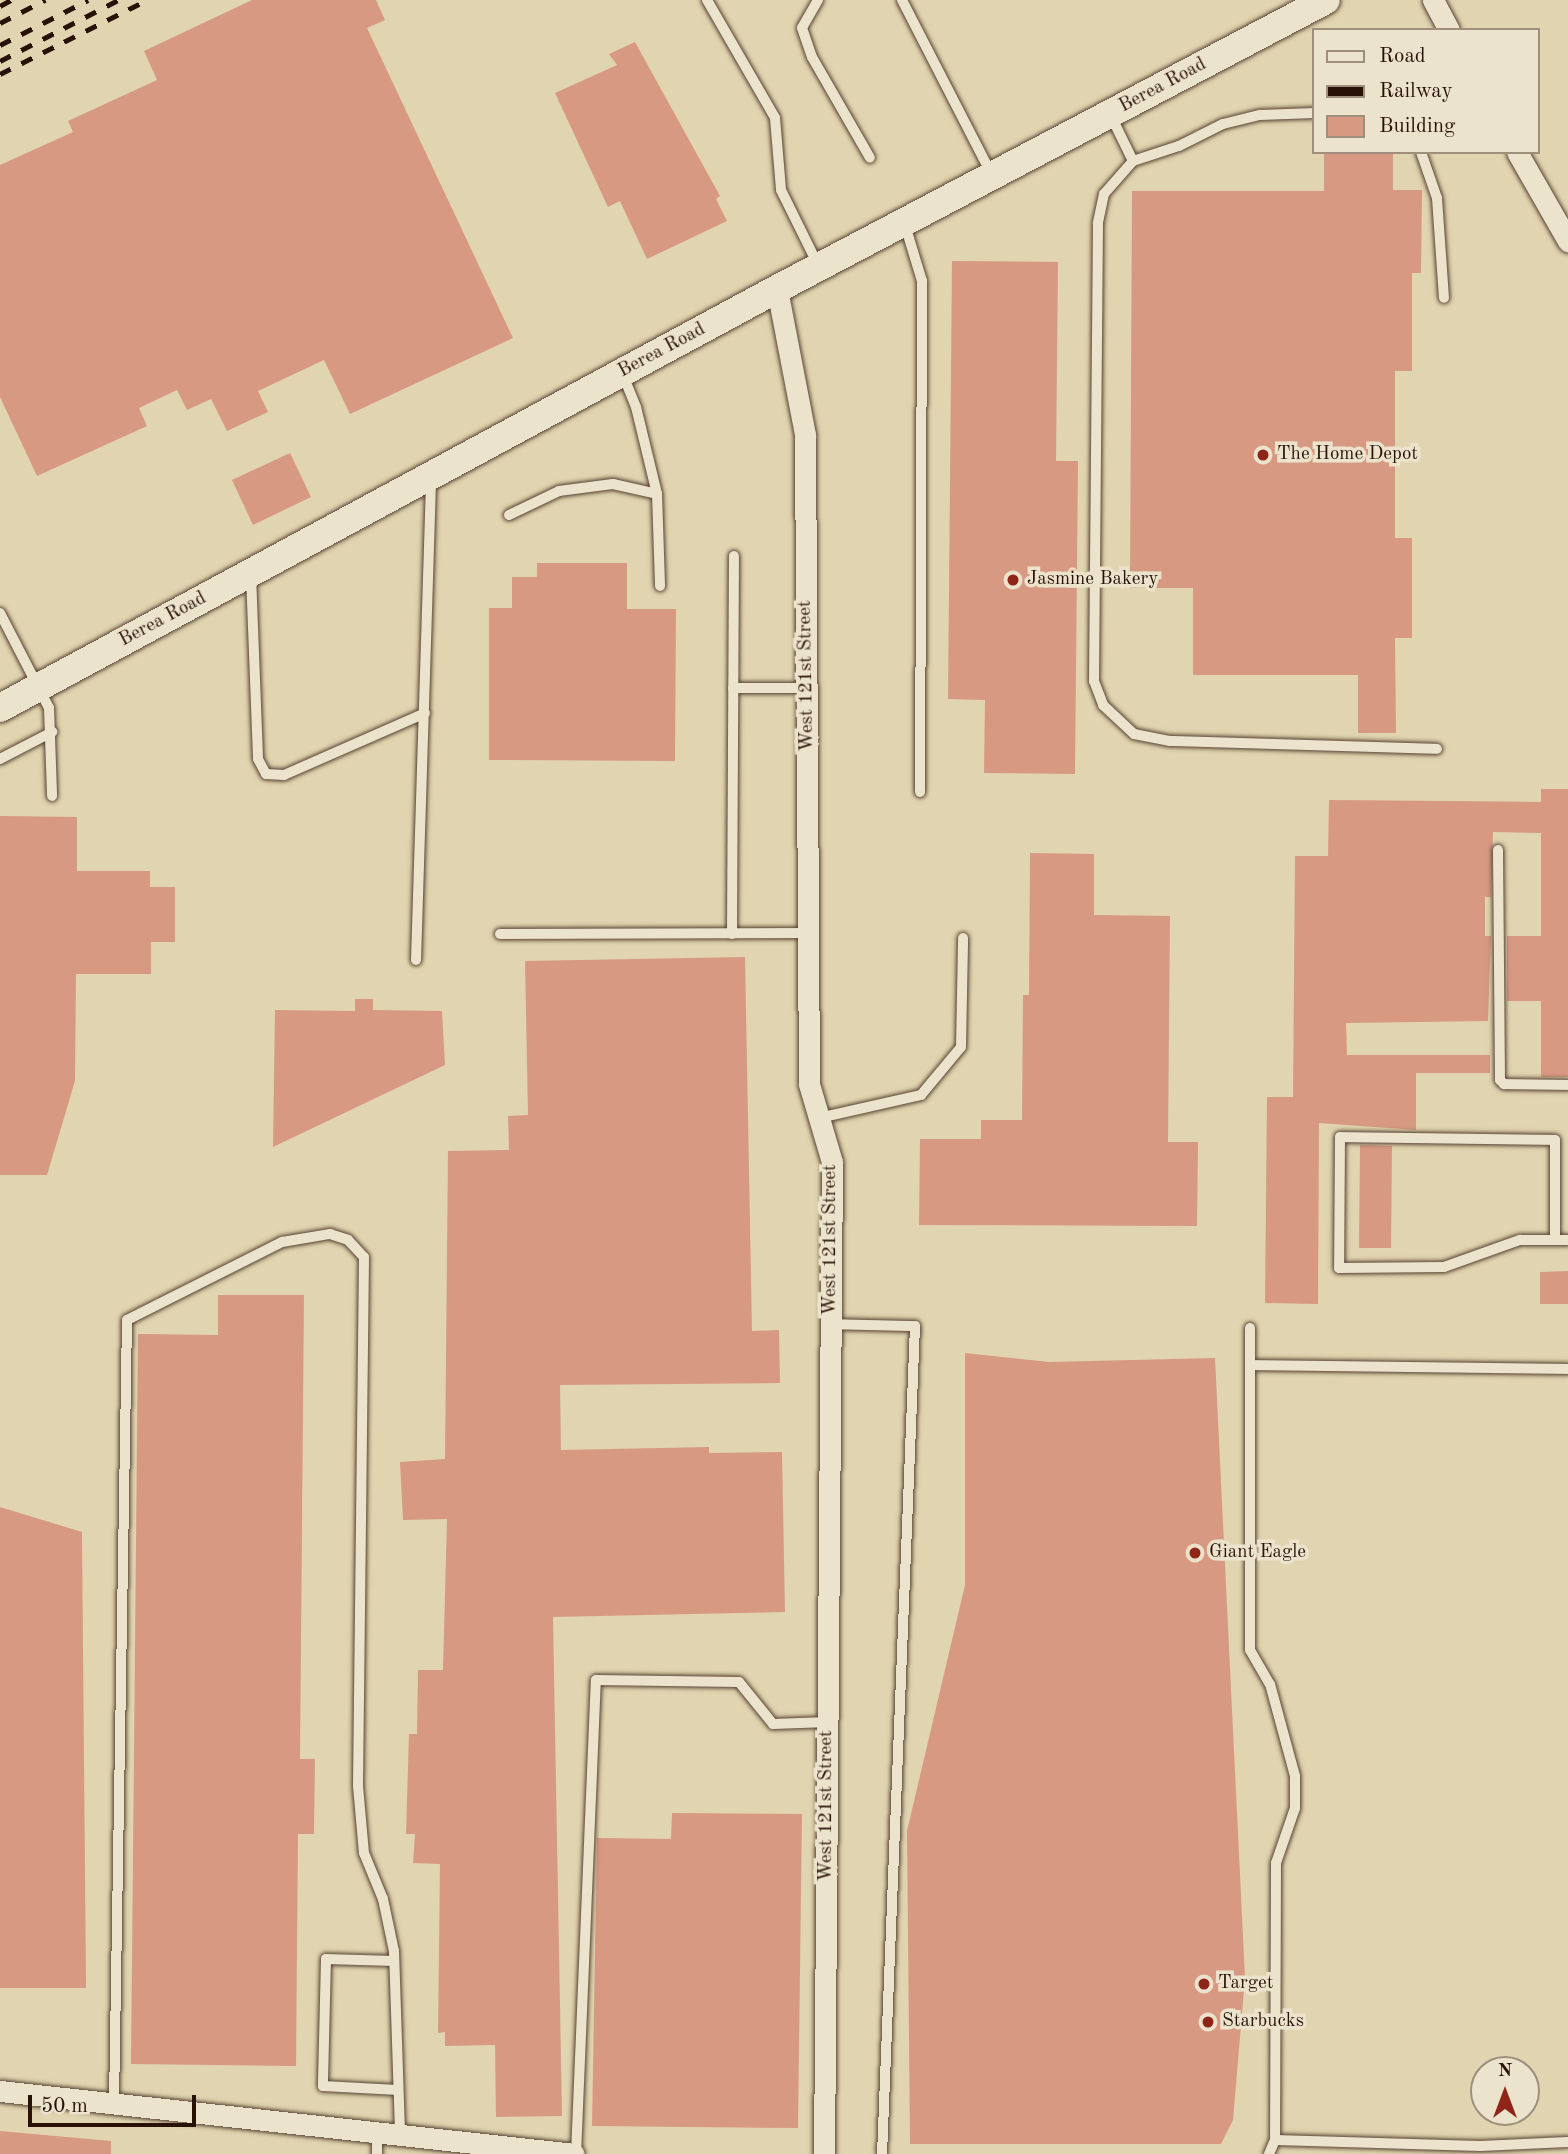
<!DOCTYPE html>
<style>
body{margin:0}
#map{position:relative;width:1568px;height:2154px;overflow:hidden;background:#e1d4b0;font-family:"Old Standard TT",serif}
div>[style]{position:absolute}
.building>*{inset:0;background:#d79982}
.roads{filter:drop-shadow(0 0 2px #564231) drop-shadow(0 0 2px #564231)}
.lane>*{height:10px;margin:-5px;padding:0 5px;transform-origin:5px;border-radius:5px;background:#ece3cc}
.street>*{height:21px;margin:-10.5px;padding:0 10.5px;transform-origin:10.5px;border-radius:10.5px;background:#ece3cc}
.secondary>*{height:28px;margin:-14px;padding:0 14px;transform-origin:14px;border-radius:14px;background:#ece3cc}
.rail>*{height:5px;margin-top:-2.5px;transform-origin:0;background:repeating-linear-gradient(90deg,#281107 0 12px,transparent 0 24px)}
.dots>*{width:19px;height:19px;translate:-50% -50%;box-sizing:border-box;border:4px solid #ece3cc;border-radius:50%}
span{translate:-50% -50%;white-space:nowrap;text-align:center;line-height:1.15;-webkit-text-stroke:7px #ece3cc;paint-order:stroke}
.street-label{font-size:19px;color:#281107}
.poi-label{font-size:19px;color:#281107}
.left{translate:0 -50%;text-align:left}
.legend{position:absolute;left:1312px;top:28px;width:228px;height:126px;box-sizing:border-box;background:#ece3cc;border:2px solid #9e8f7d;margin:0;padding:9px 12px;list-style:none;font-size:21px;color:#281107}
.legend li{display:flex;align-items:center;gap:14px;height:35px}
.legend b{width:35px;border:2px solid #9e8f7d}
.north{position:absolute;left:1470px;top:2056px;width:70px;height:70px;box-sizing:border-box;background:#ece3cc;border:2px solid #9e8f7d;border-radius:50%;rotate:0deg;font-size:19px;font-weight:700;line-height:28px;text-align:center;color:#281107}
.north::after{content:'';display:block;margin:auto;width:24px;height:32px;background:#8f2418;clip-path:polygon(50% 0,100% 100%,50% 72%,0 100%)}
.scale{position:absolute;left:28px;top:2095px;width:168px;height:32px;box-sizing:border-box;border:4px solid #281107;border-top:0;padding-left:9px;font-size:21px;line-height:24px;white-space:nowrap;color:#281107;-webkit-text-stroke:5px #ece3cc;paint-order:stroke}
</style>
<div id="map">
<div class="building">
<i style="clip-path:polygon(252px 0,376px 0,385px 20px,367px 28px,513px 338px,350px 414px,324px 360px,258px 391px,268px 412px,227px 431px,211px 399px,187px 410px,177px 390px,139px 408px,147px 426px,37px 476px,0 397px,0 165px,73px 132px,68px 121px,157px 80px,144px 51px)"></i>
<i style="clip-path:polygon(635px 42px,720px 196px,716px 199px,727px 221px,647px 259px,620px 201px,608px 207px,555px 93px,617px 65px,609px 54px)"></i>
<i style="clip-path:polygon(1324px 152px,1393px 152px,1393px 190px,1422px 190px,1421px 273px,1412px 273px,1412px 371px,1395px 371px,1395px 538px,1412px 538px,1412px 638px,1395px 638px,1396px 733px,1358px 733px,1358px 675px,1193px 675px,1193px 588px,1130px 588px,1132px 191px,1324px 191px)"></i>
<i style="clip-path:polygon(952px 261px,1058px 262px,1056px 461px,1078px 461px,1075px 774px,984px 773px,985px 700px,948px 699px)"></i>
<i style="clip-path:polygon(290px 453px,311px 497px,253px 525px,232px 480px)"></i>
<i style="clip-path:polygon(537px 563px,627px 563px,627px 609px,676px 609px,675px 761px,489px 760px,489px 608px,512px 608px,512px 577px,537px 577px)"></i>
<i style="clip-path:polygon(1541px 789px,1568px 789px,1568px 1077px,1541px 1077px,1541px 1001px,1507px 1001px,1507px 936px,1541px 936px,1541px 833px,1493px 832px,1491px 897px,1485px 897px,1485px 936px,1491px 936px,1488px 1021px,1346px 1023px,1347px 1055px,1490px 1055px,1490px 1073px,1416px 1073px,1416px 1130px,1319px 1123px,1318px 1304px,1265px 1303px,1267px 1097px,1293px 1097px,1295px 856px,1328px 856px,1329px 800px,1541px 802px)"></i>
<i style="clip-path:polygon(0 816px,77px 817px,77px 871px,150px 871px,150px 887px,175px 887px,175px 942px,151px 942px,151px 974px,76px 974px,75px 1081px,47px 1175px,0 1175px)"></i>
<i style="clip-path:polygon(1030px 853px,1094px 854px,1094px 915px,1170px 916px,1168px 1142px,1198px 1142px,1197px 1226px,919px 1225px,920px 1139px,981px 1139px,981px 1120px,1022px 1120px,1023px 995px,1029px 995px)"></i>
<i style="clip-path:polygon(745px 957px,752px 1331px,779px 1330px,780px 1383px,560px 1385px,561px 1450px,709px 1447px,709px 1453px,782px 1452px,785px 1612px,553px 1617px,562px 2116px,496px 2117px,495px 2045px,445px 2046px,445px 2032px,438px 2033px,440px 1864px,413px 1863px,415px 1834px,406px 1834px,409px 1734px,417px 1734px,418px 1670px,443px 1670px,447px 1519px,403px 1520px,400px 1462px,445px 1459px,448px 1151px,509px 1150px,508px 1116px,528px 1115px,525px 961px)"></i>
<i style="clip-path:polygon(355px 999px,373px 999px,373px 1010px,442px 1011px,445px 1065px,273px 1147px,275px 1010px,355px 1011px)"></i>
<i style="clip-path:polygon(1360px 1145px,1392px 1146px,1391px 1248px,1359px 1248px)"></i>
<i style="clip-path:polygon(1568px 1271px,1568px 1304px,1540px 1304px,1540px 1272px)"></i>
<i style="clip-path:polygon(218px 1295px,304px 1295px,300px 1759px,315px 1759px,314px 1834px,298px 1834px,296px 2066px,131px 2064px,138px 1334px,218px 1335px)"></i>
<i style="clip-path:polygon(965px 1353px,1049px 1362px,1215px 1358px,1245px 1978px,1233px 2120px,1221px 2144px,910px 2144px,907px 1831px,965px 1585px)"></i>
<i style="clip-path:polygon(0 1507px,82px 1532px,86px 1988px,0 1988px)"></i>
<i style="clip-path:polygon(672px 1813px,802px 1814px,798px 2128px,592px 2126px,597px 1838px,671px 1839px)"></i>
<i style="clip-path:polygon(0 2131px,111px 2141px,111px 2154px,0 2154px)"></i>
</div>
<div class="roads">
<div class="lane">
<i style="left:707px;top:0;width:136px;rotate:60deg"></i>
<i style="left:775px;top:118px;width:72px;rotate:85.2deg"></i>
<i style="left:781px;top:190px;width:86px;rotate:63.7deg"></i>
<i style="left:818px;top:0;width:32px;rotate:120deg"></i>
<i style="left:802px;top:28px;width:31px;rotate:71deg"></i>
<i style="left:812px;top:57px;width:116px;rotate:60.1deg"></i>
<i style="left:902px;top:0;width:197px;rotate:62.8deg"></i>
<i style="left:1110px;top:114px;width:52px;rotate:63.9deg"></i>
<i style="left:1133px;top:161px;width:48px;rotate:-18.1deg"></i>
<i style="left:1179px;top:146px;width:49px;rotate:-26.6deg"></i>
<i style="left:1223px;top:124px;width:38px;rotate:-14deg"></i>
<i style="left:1260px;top:115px;width:54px;rotate:-2.1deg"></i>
<i style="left:1421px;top:152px;width:49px;rotate:70.8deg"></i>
<i style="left:1437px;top:198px;width:100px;rotate:86deg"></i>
<i style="left:1133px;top:161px;width:44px;rotate:131.3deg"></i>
<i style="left:1104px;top:194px;width:30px;rotate:102deg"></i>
<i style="left:1098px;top:223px;width:458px;rotate:90.5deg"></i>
<i style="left:1094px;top:681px;width:26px;rotate:69deg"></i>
<i style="left:1103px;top:705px;width:42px;rotate:43.1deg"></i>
<i style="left:1134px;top:734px;width:37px;rotate:11deg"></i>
<i style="left:1170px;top:741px;width:267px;rotate:1.7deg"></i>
<i style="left:905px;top:225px;width:59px;rotate:73.1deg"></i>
<i style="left:922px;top:281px;width:511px;rotate:90.22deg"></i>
<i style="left:623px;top:375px;width:35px;rotate:68deg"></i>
<i style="left:636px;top:407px;width:89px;rotate:76.4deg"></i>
<i style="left:657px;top:494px;width:92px;rotate:88.1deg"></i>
<i style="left:509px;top:515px;width:55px;rotate:-25.6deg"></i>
<i style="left:559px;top:491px;width:54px;rotate:-7.4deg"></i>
<i style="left:613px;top:484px;width:45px;rotate:12.8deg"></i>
<i style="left:251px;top:575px;width:184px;rotate:87.8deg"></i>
<i style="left:258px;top:759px;width:17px;rotate:62deg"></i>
<i style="left:266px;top:774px;width:18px;rotate:3deg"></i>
<i style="left:284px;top:775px;width:154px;rotate:-23.7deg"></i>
<i style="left:0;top:613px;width:107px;rotate:62.7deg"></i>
<i style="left:49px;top:708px;width:88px;rotate:88deg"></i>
<i style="left:733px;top:688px;width:74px"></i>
<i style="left:0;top:759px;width:59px;rotate:-27.4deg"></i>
<i style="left:1498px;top:850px;width:230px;rotate:89.5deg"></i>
<i style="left:1500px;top:1080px;width:6px;rotate:45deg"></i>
<i style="left:1504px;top:1084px;width:64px;rotate:0.9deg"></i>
<i style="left:500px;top:934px;width:309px;rotate:-0.2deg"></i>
<i style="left:732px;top:934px;width:378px;rotate:-89.7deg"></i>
<i style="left:416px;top:960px;width:482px;rotate:-88.2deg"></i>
<i style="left:819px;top:1118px;width:105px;rotate:-12.7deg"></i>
<i style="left:921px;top:1095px;width:62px;rotate:-50.2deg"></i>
<i style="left:961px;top:1047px;width:109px;rotate:-88.9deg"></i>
<i style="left:1555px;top:1240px;width:100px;rotate:-90deg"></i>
<i style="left:1555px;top:1140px;width:215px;rotate:-179.2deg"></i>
<i style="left:1340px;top:1137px;width:131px;rotate:90.4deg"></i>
<i style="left:1339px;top:1268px;width:105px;rotate:-0.5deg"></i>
<i style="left:1444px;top:1267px;width:81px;rotate:-19.6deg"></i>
<i style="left:1520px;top:1240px;width:48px"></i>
<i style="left:831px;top:1324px;width:84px;rotate:1.4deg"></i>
<i style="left:915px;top:1326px;width:829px;rotate:92.28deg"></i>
<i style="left:1250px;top:1328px;width:322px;rotate:90deg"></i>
<i style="left:1250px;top:1650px;width:39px;rotate:60deg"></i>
<i style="left:1270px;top:1684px;width:95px;rotate:74.8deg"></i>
<i style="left:1295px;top:1776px;width:32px;rotate:90deg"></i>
<i style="left:1295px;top:1808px;width:58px;rotate:109.1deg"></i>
<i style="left:1276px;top:1863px;width:277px;rotate:90.2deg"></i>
<i style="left:1275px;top:2140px;width:205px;rotate:1.7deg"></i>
<i style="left:1480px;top:2146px;width:88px;rotate:-2.6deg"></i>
<i style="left:1250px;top:1365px;width:318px;rotate:0.7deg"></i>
<i style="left:394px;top:1961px;width:68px;rotate:-178.3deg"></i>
<i style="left:326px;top:1959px;width:127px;rotate:91.4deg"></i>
<i style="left:323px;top:2086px;width:75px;rotate:3.1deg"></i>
<i style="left:114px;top:2103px;width:783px;rotate:-89.05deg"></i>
<i style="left:127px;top:1320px;width:174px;rotate:-26.7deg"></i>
<i style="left:282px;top:1242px;width:49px;rotate:-9.5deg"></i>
<i style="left:330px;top:1234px;width:19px;rotate:18deg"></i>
<i style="left:348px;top:1240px;width:23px;rotate:47deg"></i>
<i style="left:364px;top:1257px;width:529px;rotate:90.65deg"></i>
<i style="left:358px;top:1786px;width:67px;rotate:84.9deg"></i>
<i style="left:364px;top:1853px;width:50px;rotate:67.6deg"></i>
<i style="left:383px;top:1899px;width:53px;rotate:78.1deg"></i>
<i style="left:394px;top:1951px;width:183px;rotate:88.1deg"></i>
<i style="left:377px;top:2132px;width:22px;rotate:90deg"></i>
<i style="left:576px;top:2154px;width:474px;rotate:-87.6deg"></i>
<i style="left:596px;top:1680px;width:143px;rotate:0.8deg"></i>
<i style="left:739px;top:1682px;width:54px;rotate:51deg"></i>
<i style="left:773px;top:1724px;width:55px;rotate:-2.1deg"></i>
<i style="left:1269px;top:2154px;width:15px;rotate:-67deg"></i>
</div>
<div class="street">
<i style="left:1433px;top:0;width:34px;rotate:62deg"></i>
<i style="left:1517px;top:152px;width:103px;rotate:60.2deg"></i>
<i style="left:777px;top:289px;width:149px;rotate:79.1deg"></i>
<i style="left:805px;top:435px;width:649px;rotate:89.65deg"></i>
<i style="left:809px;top:1084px;width:81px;rotate:73.6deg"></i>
<i style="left:832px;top:1162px;width:992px;rotate:90.46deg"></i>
<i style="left:0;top:2091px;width:577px;rotate:6.26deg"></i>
</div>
<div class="secondary">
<i style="left:0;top:708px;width:883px;rotate:-28.34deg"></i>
<i style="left:777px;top:289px;width:620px;rotate:-27.76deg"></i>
</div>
</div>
<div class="rail">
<i style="left:0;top:6px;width:13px;rotate:-29deg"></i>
<i style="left:0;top:23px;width:51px;rotate:-27.1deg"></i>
<i style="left:0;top:45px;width:99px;rotate:-27.1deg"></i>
<i style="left:0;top:61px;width:133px;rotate:-27.3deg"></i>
<i style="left:0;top:74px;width:165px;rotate:-26.7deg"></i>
</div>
<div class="dots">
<i style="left:1263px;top:455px;background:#8f2418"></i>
<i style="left:1013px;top:580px;background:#8f2418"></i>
<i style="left:1195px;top:1553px;background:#8f2418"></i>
<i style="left:1204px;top:1984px;background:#8f2418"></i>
<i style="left:1208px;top:2022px;background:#8f2418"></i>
</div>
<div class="street-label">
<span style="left:1163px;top:86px;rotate:-28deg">Berea Road</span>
<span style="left:662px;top:351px;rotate:-28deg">Berea Road</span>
<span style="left:163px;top:620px;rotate:-28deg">Berea Road</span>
<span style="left:807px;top:676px;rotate:-91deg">West 121st Street</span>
<span style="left:831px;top:1240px;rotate:-90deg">West 121st Street</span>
<span style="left:827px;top:1806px;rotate:-90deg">West 121st Street</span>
</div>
<div class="poi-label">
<span class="left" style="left:1277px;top:455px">The Home Depot</span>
<span class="left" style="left:1027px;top:580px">Jasmine Bakery</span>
<span class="left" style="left:1209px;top:1553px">Giant Eagle</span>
<span class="left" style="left:1218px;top:1984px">Target</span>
<span class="left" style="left:1222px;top:2022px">Starbucks</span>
</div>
<ul class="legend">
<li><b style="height:9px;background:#ece3cc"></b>Road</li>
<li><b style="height:9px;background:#281107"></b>Railway</li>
<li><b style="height:19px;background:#d79982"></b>Building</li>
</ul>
<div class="north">N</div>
<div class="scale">50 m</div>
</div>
